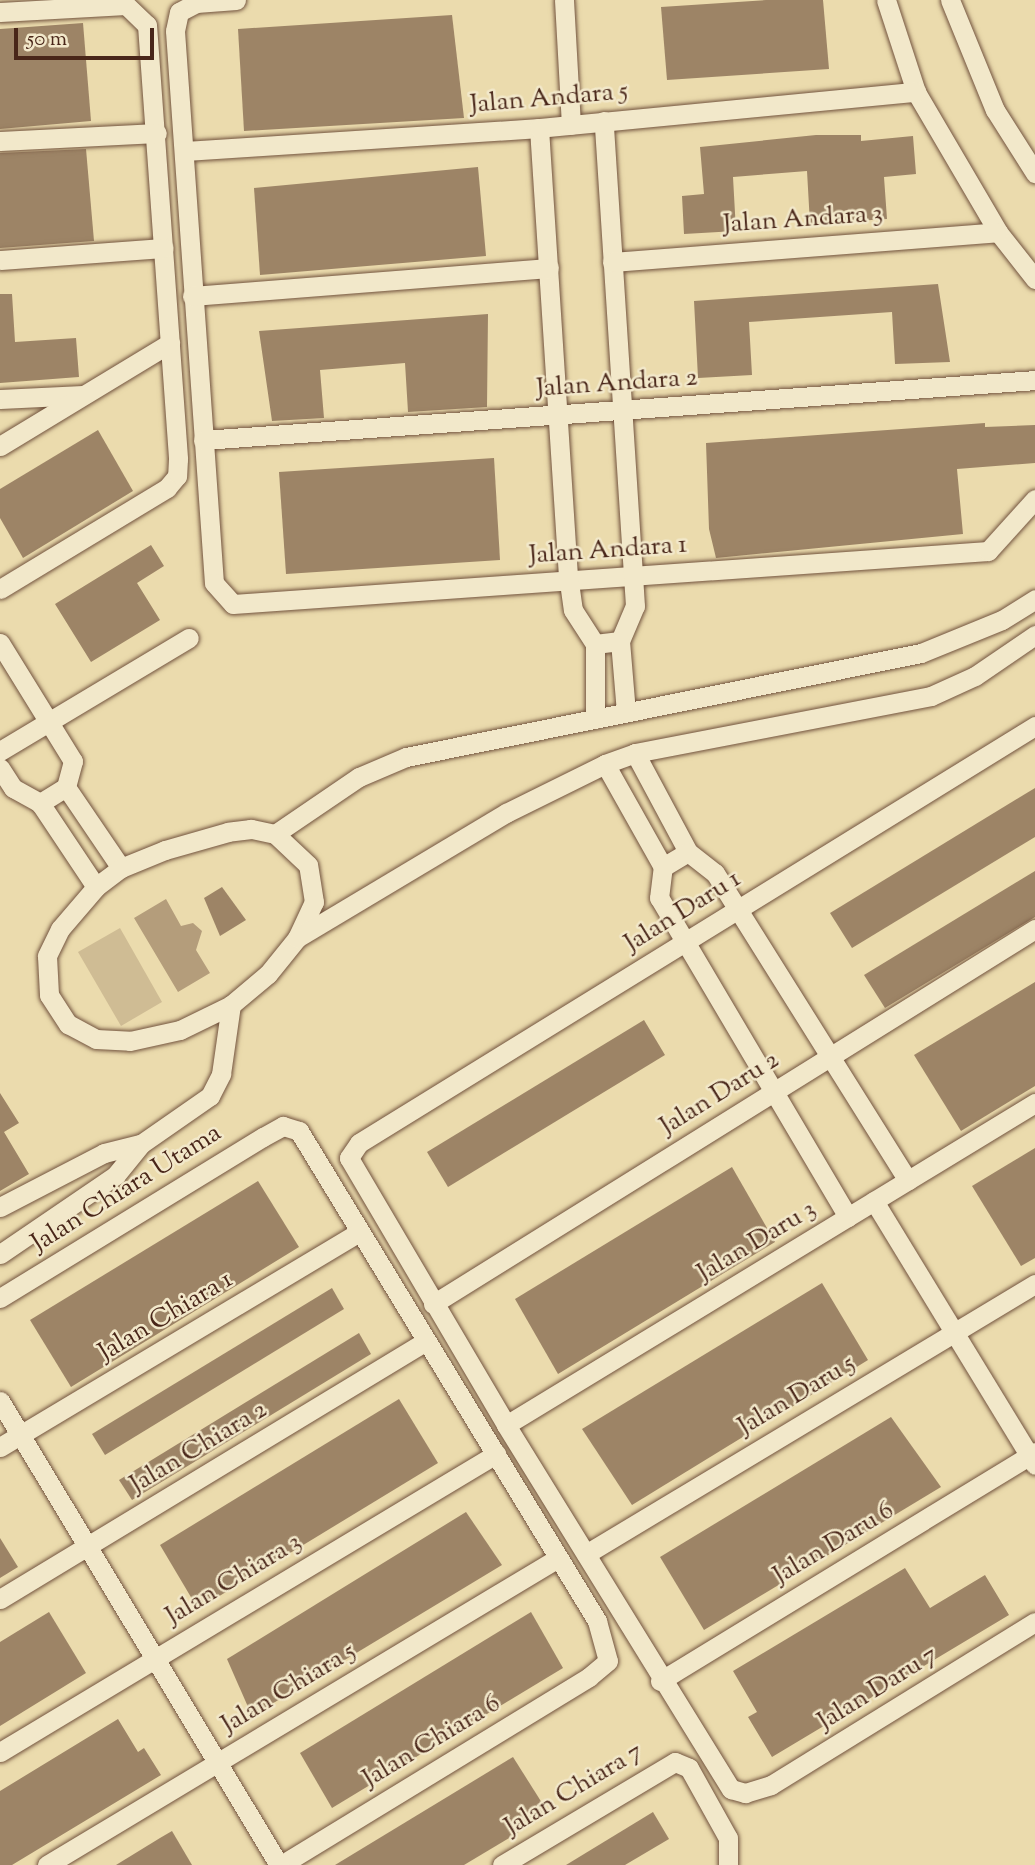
<!DOCTYPE html>
<style>
body{margin:0}
#map{position:relative;width:1035px;height:1865px;overflow:hidden;background:#ebdbad;font-family:"Sorts Mill Goudy",serif}
div>[style]{position:absolute}
.green>*{inset:0;background:#cfbc94}
.water>*{inset:0;background:#b49d7b}
.building>*{inset:0;background:#9d8466}
.roads{filter:drop-shadow(0 0 2px #72533e) drop-shadow(0 0 2px #72533e)}
.street>*{height:19px;margin:-9.5px;padding:0 9.5px;transform-origin:9.5px;border-radius:9.5px;background:#f2e8ca}
span{translate:-50% -50%;white-space:nowrap;text-align:center;line-height:1.15;-webkit-text-stroke:5px #f2e8ca;paint-order:stroke}
.street-label{font-size:26px;color:#492619}
.scale{position:absolute;left:14px;top:28px;width:140px;height:32px;box-sizing:border-box;border:4px solid #492619;border-top:0;padding-left:9px;font-size:21px;line-height:24px;white-space:nowrap;color:#492619;-webkit-text-stroke:5px #f2e8ca;paint-order:stroke}
</style>
<div id="map">
<div class="green">
<i style="clip-path:polygon(120px 928px,162px 1002px,121px 1026px,78px 952px)"></i>
</div>
<div class="water">
<i style="clip-path:polygon(166px 899px,181px 926px,193px 923px,202px 931px,196px 950px,210px 973px,178px 992px,134px 918px)"></i>
</div>
<div class="building">
<i style="clip-path:polygon(766px 0,823px 0,829px 69px,667px 80px,661px 7px)"></i>
<i style="clip-path:polygon(452px 15px,464px 118px,244px 131px,238px 29px)"></i>
<i style="clip-path:polygon(83px 23px,91px 121px,0 129px,0 29px)"></i>
<i style="clip-path:polygon(816px 135px,861px 135px,861px 141px,913px 136px,916px 174px,884px 177px,887px 219px,810px 224px,807px 171px,769px 174px,733px 177px,736px 231px,684px 234px,682px 196px,704px 194px,700px 147px)"></i>
<i style="clip-path:polygon(86px 149px,94px 241px,0 248px,0 153px)"></i>
<i style="clip-path:polygon(478px 167px,486px 256px,260px 275px,254px 188px)"></i>
<i style="clip-path:polygon(938px 284px,950px 362px,895px 364px,892px 312px,749px 322px,752px 375px,698px 378px,694px 301px)"></i>
<i style="clip-path:polygon(0 294px,12px 294px,15px 342px,76px 338px,79px 377px,0 383px)"></i>
<i style="clip-path:polygon(488px 314px,487px 407px,408px 412px,405px 363px,320px 370px,324px 418px,272px 421px,259px 331px)"></i>
<i style="clip-path:polygon(985px 423px,985px 427px,1035px 425px,1035px 463px,957px 469px,963px 534px,716px 558px,709px 529px,706px 443px)"></i>
<i style="clip-path:polygon(98px 430px,133px 491px,23px 558px,0 518px,0 489px)"></i>
<i style="clip-path:polygon(494px 458px,500px 560px,286px 574px,279px 472px)"></i>
<i style="clip-path:polygon(151px 545px,164px 566px,137px 583px,160px 620px,91px 662px,55px 604px)"></i>
<i style="clip-path:polygon(1035px 788px,1035px 837px,852px 948px,830px 913px)"></i>
<i style="clip-path:polygon(1035px 871px,1035px 917px,885px 1008px,864px 975px)"></i>
<i style="clip-path:polygon(222px 887px,246px 920px,220px 936px,204px 898px)"></i>
<i style="clip-path:polygon(1035px 982px,1035px 1086px,961px 1131px,914px 1055px)"></i>
<i style="clip-path:polygon(644px 1020px,665px 1055px,448px 1187px,427px 1152px)"></i>
<i style="clip-path:polygon(0 1093px,19px 1123px,4px 1132px,29px 1174px,0 1191px)"></i>
<i style="clip-path:polygon(1035px 1148px,1035px 1258px,1021px 1266px,972px 1186px)"></i>
<i style="clip-path:polygon(732px 1167px,775px 1242px,558px 1374px,515px 1299px)"></i>
<i style="clip-path:polygon(258px 1181px,299px 1247px,71px 1387px,30px 1320px)"></i>
<i style="clip-path:polygon(822px 1283px,868px 1360px,632px 1505px,582px 1429px)"></i>
<i style="clip-path:polygon(332px 1288px,344px 1309px,105px 1455px,92px 1434px)"></i>
<i style="clip-path:polygon(359px 1333px,371px 1354px,132px 1500px,119px 1480px)"></i>
<i style="clip-path:polygon(399px 1399px,438px 1463px,198px 1609px,160px 1545px)"></i>
<i style="clip-path:polygon(891px 1417px,941px 1487px,704px 1630px,660px 1557px)"></i>
<i style="clip-path:polygon(466px 1512px,502px 1565px,252px 1716px,227px 1659px)"></i>
<i style="clip-path:polygon(0 1538px,18px 1567px,0 1578px)"></i>
<i style="clip-path:polygon(905px 1568px,930px 1608px,985px 1575px,1009px 1615px,772px 1757px,748px 1717px,757px 1712px,733px 1671px)"></i>
<i style="clip-path:polygon(49px 1612px,86px 1673px,0 1726px,0 1642px)"></i>
<i style="clip-path:polygon(531px 1612px,563px 1668px,332px 1808px,300px 1753px)"></i>
<i style="clip-path:polygon(118px 1719px,138px 1752px,144px 1748px,161px 1775px,12px 1865px,0 1865px,0 1791px)"></i>
<i style="clip-path:polygon(513px 1757px,549px 1814px,464px 1865px,335px 1865px)"></i>
<i style="clip-path:polygon(653px 1812px,669px 1839px,625px 1865px,566px 1865px)"></i>
<i style="clip-path:polygon(172px 1831px,192px 1865px,116px 1865px,160px 1838px)"></i>
</div>
<div class="roads">
<div class="street">
<i style="left:236px;top:0;width:40px;rotate:175.7deg"></i>
<i style="left:196px;top:3px;width:19px;rotate:152deg"></i>
<i style="left:179px;top:12px;width:19px;rotate:102deg"></i>
<i style="left:175px;top:31px;width:553px;rotate:85.96deg"></i>
<i style="left:214px;top:583px;width:28px;rotate:48deg"></i>
<i style="left:233px;top:604px;width:757px;rotate:-4.02deg"></i>
<i style="left:988px;top:551px;width:70px;rotate:-47.9deg"></i>
<i style="left:564px;top:0;width:125px;rotate:86.8deg"></i>
<i style="left:886px;top:0;width:97px;rotate:71.9deg"></i>
<i style="left:916px;top:92px;width:162px;rotate:59.6deg"></i>
<i style="left:998px;top:232px;width:60px;rotate:51.8deg"></i>
<i style="left:950px;top:0;width:119px;rotate:67.8deg"></i>
<i style="left:995px;top:110px;width:75px;rotate:57.6deg"></i>
<i style="left:0;top:12px;width:126px;rotate:-3.2deg"></i>
<i style="left:126px;top:5px;width:29px;rotate:44deg"></i>
<i style="left:147px;top:25px;width:435px;rotate:85.9deg"></i>
<i style="left:178px;top:459px;width:17px;rotate:93deg"></i>
<i style="left:177px;top:476px;width:16px;rotate:130deg"></i>
<i style="left:167px;top:488px;width:195px;rotate:148.8deg"></i>
<i style="left:539px;top:128px;width:448px;rotate:86.3deg"></i>
<i style="left:568px;top:575px;width:35px;rotate:82deg"></i>
<i style="left:573px;top:610px;width:40px;rotate:57.1deg"></i>
<i style="left:595px;top:644px;width:25px;rotate:-7deg"></i>
<i style="left:620px;top:641px;width:38px;rotate:-67deg"></i>
<i style="left:635px;top:606px;width:486px;rotate:-93.7deg"></i>
<i style="left:0;top:141px;width:157px;rotate:-2.9deg"></i>
<i style="left:185px;top:151px;width:355px;rotate:-3.7deg"></i>
<i style="left:539px;top:128px;width:379px;rotate:-5.5deg"></i>
<i style="left:0;top:260px;width:164px;rotate:-4.2deg"></i>
<i style="left:612px;top:262px;width:387px;rotate:-4.4deg"></i>
<i style="left:192px;top:296px;width:358px;rotate:-4.5deg"></i>
<i style="left:0;top:399px;width:83px;rotate:-2.8deg"></i>
<i style="left:203px;top:440px;width:834px;rotate:-4.12deg"></i>
<i style="left:0;top:446px;width:199px;rotate:-31.2deg"></i>
<i style="left:620px;top:641px;width:71px;rotate:85.2deg"></i>
<i style="left:0;top:643px;width:139px;rotate:58.3deg"></i>
<i style="left:73px;top:761px;width:27px;rotate:105deg"></i>
<i style="left:66px;top:787px;width:31px;rotate:148deg"></i>
<i style="left:595px;top:719px;width:75px;rotate:-90deg"></i>
<i style="left:1035px;top:726px;width:794px;rotate:148.33deg"></i>
<i style="left:359px;top:1143px;width:18px;rotate:124deg"></i>
<i style="left:349px;top:1158px;width:310px;rotate:59.5deg"></i>
<i style="left:506px;top:1425px;width:428px;rotate:58.3deg"></i>
<i style="left:731px;top:1789px;width:15px;rotate:16deg"></i>
<i style="left:745px;top:1793px;width:27px;rotate:-17deg"></i>
<i style="left:771px;top:1785px;width:310px;rotate:-31.7deg"></i>
<i style="left:0;top:751px;width:220px;rotate:-30.9deg"></i>
<i style="left:635px;top:753px;width:112px;rotate:61.8deg"></i>
<i style="left:605px;top:764px;width:118px;rotate:60.6deg"></i>
<i style="left:0;top:768px;width:24px;rotate:57deg"></i>
<i style="left:13px;top:788px;width:31px;rotate:29deg"></i>
<i style="left:40px;top:803px;width:101px;rotate:56.3deg"></i>
<i style="left:66px;top:787px;width:98px;rotate:55.8deg"></i>
<i style="left:275px;top:834px;width:102px;rotate:-34.2deg"></i>
<i style="left:359px;top:777px;width:51px;rotate:-23.1deg"></i>
<i style="left:406px;top:757px;width:525px;rotate:-11.42deg"></i>
<i style="left:921px;top:653px;width:87px;rotate:-22.2deg"></i>
<i style="left:1002px;top:620px;width:39px;rotate:-32deg"></i>
<i style="left:297px;top:938px;width:40px;rotate:-65deg"></i>
<i style="left:314px;top:902px;width:37px;rotate:-99deg"></i>
<i style="left:308px;top:865px;width:45px;rotate:-136.8deg"></i>
<i style="left:275px;top:834px;width:25px;rotate:-168deg"></i>
<i style="left:251px;top:829px;width:23px;rotate:173deg"></i>
<i style="left:228px;top:832px;width:66px;rotate:164.1deg"></i>
<i style="left:165px;top:850px;width:48px;rotate:157.8deg"></i>
<i style="left:121px;top:868px;width:31px;rotate:143deg"></i>
<i style="left:96px;top:887px;width:55px;rotate:130.6deg"></i>
<i style="left:60px;top:929px;width:30px;rotate:116deg"></i>
<i style="left:47px;top:956px;width:39px;rotate:87deg"></i>
<i style="left:49px;top:995px;width:35px;rotate:57deg"></i>
<i style="left:68px;top:1024px;width:32px;rotate:28deg"></i>
<i style="left:96px;top:1039px;width:34px;rotate:3deg"></i>
<i style="left:130px;top:1041px;width:51px;rotate:-12.4deg"></i>
<i style="left:180px;top:1030px;width:57px;rotate:-26.1deg"></i>
<i style="left:231px;top:1005px;width:48px;rotate:-40deg"></i>
<i style="left:268px;top:974px;width:46px;rotate:-51.1deg"></i>
<i style="left:297px;top:938px;width:244px;rotate:-30.9deg"></i>
<i style="left:506px;top:813px;width:110px;rotate:-26.3deg"></i>
<i style="left:605px;top:764px;width:32px;rotate:-20deg"></i>
<i style="left:635px;top:753px;width:301px;rotate:-10.9deg"></i>
<i style="left:931px;top:696px;width:48px;rotate:-24.4deg"></i>
<i style="left:975px;top:676px;width:73px;rotate:-34.3deg"></i>
<i style="left:141px;top:1144px;width:84px;rotate:-34.8deg"></i>
<i style="left:210px;top:1096px;width:25px;rotate:-63deg"></i>
<i style="left:221px;top:1074px;width:70px;rotate:-81.8deg"></i>
<i style="left:874px;top:1201px;width:309px;rotate:58.6deg"></i>
<i style="left:0;top:1207px;width:117px;rotate:-27.4deg"></i>
<i style="left:104px;top:1153px;width:38px;rotate:-14deg"></i>
<i style="left:141px;top:1144px;width:40px;rotate:129deg"></i>
<i style="left:116px;top:1175px;width:140px;rotate:145.7deg"></i>
<i style="left:848px;top:1217px;width:371px;rotate:-120.6deg"></i>
<i style="left:659px;top:898px;width:31px;rotate:-83deg"></i>
<i style="left:663px;top:867px;width:29px;rotate:-31deg"></i>
<i style="left:688px;top:852px;width:34px;rotate:38deg"></i>
<i style="left:715px;top:873px;width:363px;rotate:57.9deg"></i>
<i style="left:0;top:1298px;width:308px;rotate:-31.5deg"></i>
<i style="left:263px;top:1137px;width:23px;rotate:-29deg"></i>
<i style="left:283px;top:1126px;width:17px;rotate:17deg"></i>
<i style="left:299px;top:1131px;width:574px;rotate:58.69deg"></i>
<i style="left:597px;top:1621px;width:41px;rotate:74.6deg"></i>
<i style="left:608px;top:1661px;width:25px;rotate:140deg"></i>
<i style="left:589px;top:1677px;width:361px;rotate:148.6deg"></i>
<i style="left:433px;top:1304px;width:709px;rotate:-31.92deg"></i>
<i style="left:0;top:1401px;width:541px;rotate:58.98deg"></i>
<i style="left:506px;top:1425px;width:619px;rotate:-31.33deg"></i>
<i style="left:0;top:1447px;width:418px;rotate:-30.9deg"></i>
<i style="left:586px;top:1554px;width:524px;rotate:-31.02deg"></i>
<i style="left:0;top:1599px;width:496px;rotate:-31.2deg"></i>
<i style="left:660px;top:1681px;width:439px;rotate:-31.4deg"></i>
<i style="left:0;top:1752px;width:579px;rotate:-31deg"></i>
<i style="left:47px;top:1865px;width:596px;rotate:-31deg"></i>
<i style="left:502px;top:1865px;width:201px;rotate:-30.8deg"></i>
<i style="left:675px;top:1762px;width:15px;rotate:23deg"></i>
<i style="left:689px;top:1768px;width:80px;rotate:60.9deg"></i>
<i style="left:728px;top:1838px;width:27px;rotate:90deg"></i>
</div>
</div>
<div class="street-label">
<span style="left:549px;top:99px;rotate:-5deg">Jalan Andara 5</span>
<span style="left:803px;top:220px;rotate:-4deg">Jalan Andara 3</span>
<span style="left:617px;top:384px;rotate:-4deg">Jalan Andara 2</span>
<span style="left:608px;top:551px;rotate:-4deg">Jalan Andara 1</span>
<span style="left:683px;top:912px;rotate:-32deg">Jalan Daru 1</span>
<span style="left:720px;top:1094px;rotate:-32deg">Jalan Daru 2</span>
<span style="left:127px;top:1189px;rotate:-32deg">Jalan Chiara Utama</span>
<span style="left:757px;top:1242px;rotate:-31deg">Jalan Daru 3</span>
<span style="left:166px;top:1317px;rotate:-31deg">Jalan Chiara 1</span>
<span style="left:797px;top:1396px;rotate:-31deg">Jalan Daru 5</span>
<span style="left:199px;top:1448px;rotate:-31deg">Jalan Chiara 2</span>
<span style="left:834px;top:1544px;rotate:-31deg">Jalan Daru 6</span>
<span style="left:234px;top:1580px;rotate:-31deg">Jalan Chiara 3</span>
<span style="left:289px;top:1689px;rotate:-31deg">Jalan Chiara 5</span>
<span style="left:878px;top:1689px;rotate:-32deg">Jalan Daru 7</span>
<span style="left:432px;top:1742px;rotate:-31deg">Jalan Chiara 6</span>
<span style="left:574px;top:1790px;rotate:-31deg">Jalan Chiara 7</span>
</div>
<div class="scale">50 m</div>
</div>
